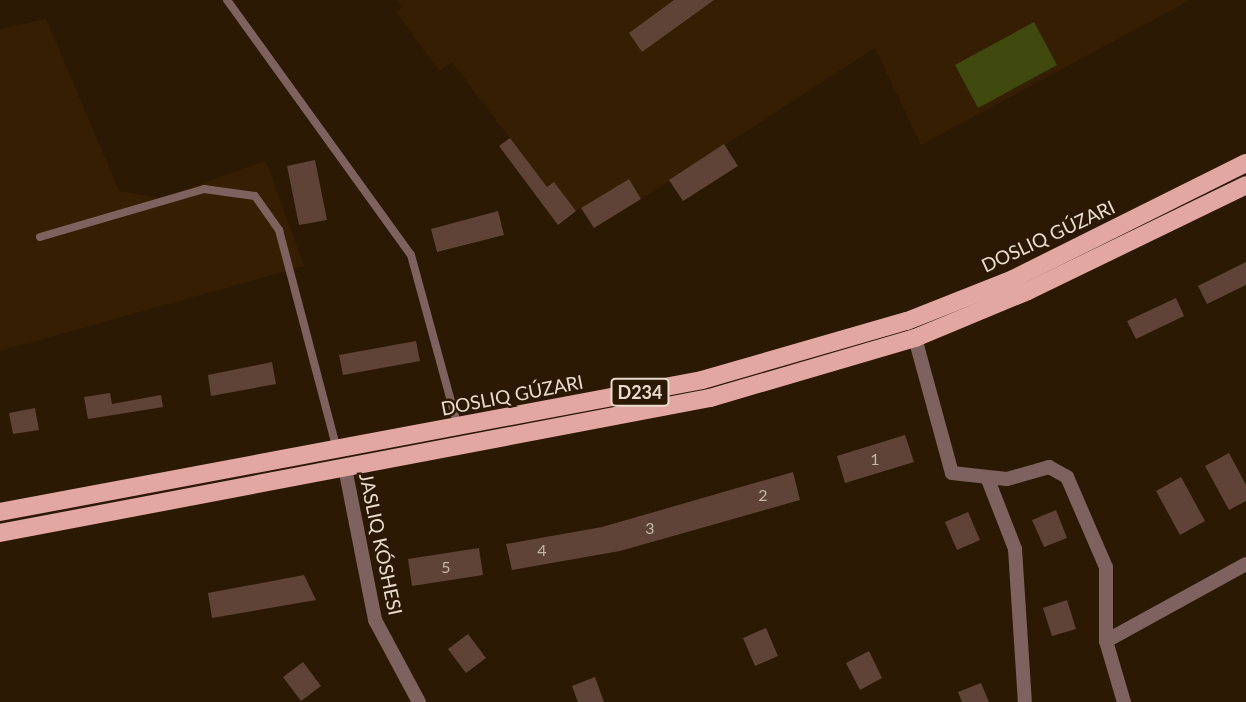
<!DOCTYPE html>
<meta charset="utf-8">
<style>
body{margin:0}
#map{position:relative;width:1246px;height:702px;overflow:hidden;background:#2c1904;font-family:Lato,sans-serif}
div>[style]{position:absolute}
.built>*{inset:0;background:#351e02}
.green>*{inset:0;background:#414a0e}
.building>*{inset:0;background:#5f4336}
.service>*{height:8px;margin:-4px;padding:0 4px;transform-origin:4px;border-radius:4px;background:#7e625f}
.minor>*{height:14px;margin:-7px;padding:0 7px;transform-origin:7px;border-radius:7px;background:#7e625f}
.primary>*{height:18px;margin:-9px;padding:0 9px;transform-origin:9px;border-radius:9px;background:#e2a7a1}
span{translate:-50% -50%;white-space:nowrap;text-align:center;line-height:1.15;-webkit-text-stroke:5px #2c1904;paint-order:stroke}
.number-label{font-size:16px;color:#c6b6a9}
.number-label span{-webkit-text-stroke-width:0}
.shield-label span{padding:2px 5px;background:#2c1904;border:2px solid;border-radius:5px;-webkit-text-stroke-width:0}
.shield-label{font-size:18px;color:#e9dccf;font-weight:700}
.street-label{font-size:19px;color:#e9dccf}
</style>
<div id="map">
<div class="built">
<i style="clip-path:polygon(397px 0,1190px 0,921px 145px,875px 48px,641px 199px,629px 179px,576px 211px,547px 187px,452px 62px,439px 71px,396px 12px,402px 7px)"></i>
<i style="clip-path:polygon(46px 19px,119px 191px,160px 198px,266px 161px,304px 266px,0 351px,0 29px)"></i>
</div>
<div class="green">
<i style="clip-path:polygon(1034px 22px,1057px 65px,978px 108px,955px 65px)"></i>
</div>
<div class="building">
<i style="clip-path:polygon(674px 0,714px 0,642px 52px,629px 33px)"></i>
<i style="clip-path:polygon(510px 138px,547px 187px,554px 182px,576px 211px,558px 225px,499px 146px)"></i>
<i style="clip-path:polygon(724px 144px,738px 166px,683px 201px,669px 180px)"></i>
<i style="clip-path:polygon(315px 160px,327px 220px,299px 225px,287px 166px)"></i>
<i style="clip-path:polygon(629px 179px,641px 199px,594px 228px,581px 208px)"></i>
<i style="clip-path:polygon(498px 211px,504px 235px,437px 252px,431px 229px)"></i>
<i style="clip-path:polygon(1246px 262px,1246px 285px,1207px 304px,1198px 286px)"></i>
<i style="clip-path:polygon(1176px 298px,1184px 316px,1136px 339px,1127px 321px)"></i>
<i style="clip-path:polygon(416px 341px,420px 361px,343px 375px,339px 355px)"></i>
<i style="clip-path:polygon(272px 362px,276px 384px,211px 396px,208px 375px)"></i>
<i style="clip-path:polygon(110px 393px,112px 404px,161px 395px,163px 407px,88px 419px,84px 397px)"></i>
<i style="clip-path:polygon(35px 408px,39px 430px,13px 434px,9px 413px)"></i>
<i style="clip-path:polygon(905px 435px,914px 462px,845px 483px,837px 456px)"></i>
<i style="clip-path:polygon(1229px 453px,1246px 485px,1246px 501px,1229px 510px,1205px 466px)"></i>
<i style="clip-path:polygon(793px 472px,800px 500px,620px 551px,512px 570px,506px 544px,602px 527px)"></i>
<i style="clip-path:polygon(1181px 477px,1205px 521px,1180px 535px,1156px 491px)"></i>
<i style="clip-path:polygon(1056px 510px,1067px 538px,1044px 547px,1032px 520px)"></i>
<i style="clip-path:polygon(968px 512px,980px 540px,957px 550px,945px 522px)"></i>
<i style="clip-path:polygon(479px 548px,483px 575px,412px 586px,408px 559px)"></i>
<i style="clip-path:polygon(304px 575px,316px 600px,212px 618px,208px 593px)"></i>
<i style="clip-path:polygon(1067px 600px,1076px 629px,1052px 636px,1043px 608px)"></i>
<i style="clip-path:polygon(766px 628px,778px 656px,755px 666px,743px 638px)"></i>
<i style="clip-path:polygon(468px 634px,486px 658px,466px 673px,448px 649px)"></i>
<i style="clip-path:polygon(869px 651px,882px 678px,860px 690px,846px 663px)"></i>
<i style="clip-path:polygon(303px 662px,321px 686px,301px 701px,283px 677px)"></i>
<i style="clip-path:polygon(595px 677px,604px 702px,578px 702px,572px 686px)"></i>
<i style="clip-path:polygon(981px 683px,989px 702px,962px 702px,958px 692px)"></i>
</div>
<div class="service">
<i style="left:227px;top:0;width:314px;rotate:54.2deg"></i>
<i style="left:411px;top:255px;width:178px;rotate:74.7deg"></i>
<i style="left:40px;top:237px;width:171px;rotate:-16.3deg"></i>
<i style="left:204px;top:189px;width:51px;rotate:7.8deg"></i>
<i style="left:255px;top:196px;width:42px;rotate:54.8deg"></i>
<i style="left:279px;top:230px;width:228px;rotate:75.2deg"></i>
</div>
<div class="minor">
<i style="left:915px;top:338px;width:140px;rotate:74.7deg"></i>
<i style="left:952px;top:473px;width:55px;rotate:6.2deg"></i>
<i style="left:1007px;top:479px;width:44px;rotate:-15.9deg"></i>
<i style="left:1049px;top:467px;width:21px;rotate:29deg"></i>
<i style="left:1067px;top:477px;width:98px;rotate:66.6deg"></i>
<i style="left:1106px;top:567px;width:74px;rotate:90deg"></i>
<i style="left:1106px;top:641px;width:64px;rotate:73.6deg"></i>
<i style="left:345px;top:468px;width:155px;rotate:78.8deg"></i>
<i style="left:375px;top:620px;width:93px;rotate:61.8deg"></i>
<i style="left:987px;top:477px;width:77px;rotate:68.7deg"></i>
<i style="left:1015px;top:549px;width:153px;rotate:86.3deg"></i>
<i style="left:1106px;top:641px;width:160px;rotate:-28.8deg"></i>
</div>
<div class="primary">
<i style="left:0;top:512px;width:714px;rotate:-10.65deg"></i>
<i style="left:702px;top:380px;width:213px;rotate:-16.1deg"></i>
<i style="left:907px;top:321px;width:114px;rotate:-21.6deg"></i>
<i style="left:1013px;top:279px;width:260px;rotate:-26.5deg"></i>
<i style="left:0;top:533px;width:723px;rotate:-10.77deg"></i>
<i style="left:710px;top:398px;width:214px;rotate:-16.3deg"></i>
<i style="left:915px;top:338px;width:122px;rotate:-22.6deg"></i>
<i style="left:1028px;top:291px;width:242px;rotate:-25.9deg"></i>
</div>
<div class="number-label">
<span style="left:875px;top:459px">1</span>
<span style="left:763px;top:495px">2</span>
<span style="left:650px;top:528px">3</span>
<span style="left:542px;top:550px">4</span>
<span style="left:446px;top:567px">5</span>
</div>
<div class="shield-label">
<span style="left:640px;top:392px">D234</span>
</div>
<div class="street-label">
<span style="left:1048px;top:236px;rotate:-25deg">DOSLIQ GÚZARI</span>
<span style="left:512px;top:395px;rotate:-11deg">DOSLIQ GÚZARI</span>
<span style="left:381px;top:544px;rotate:78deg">JASLIQ KÓSHESI</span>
</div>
</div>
